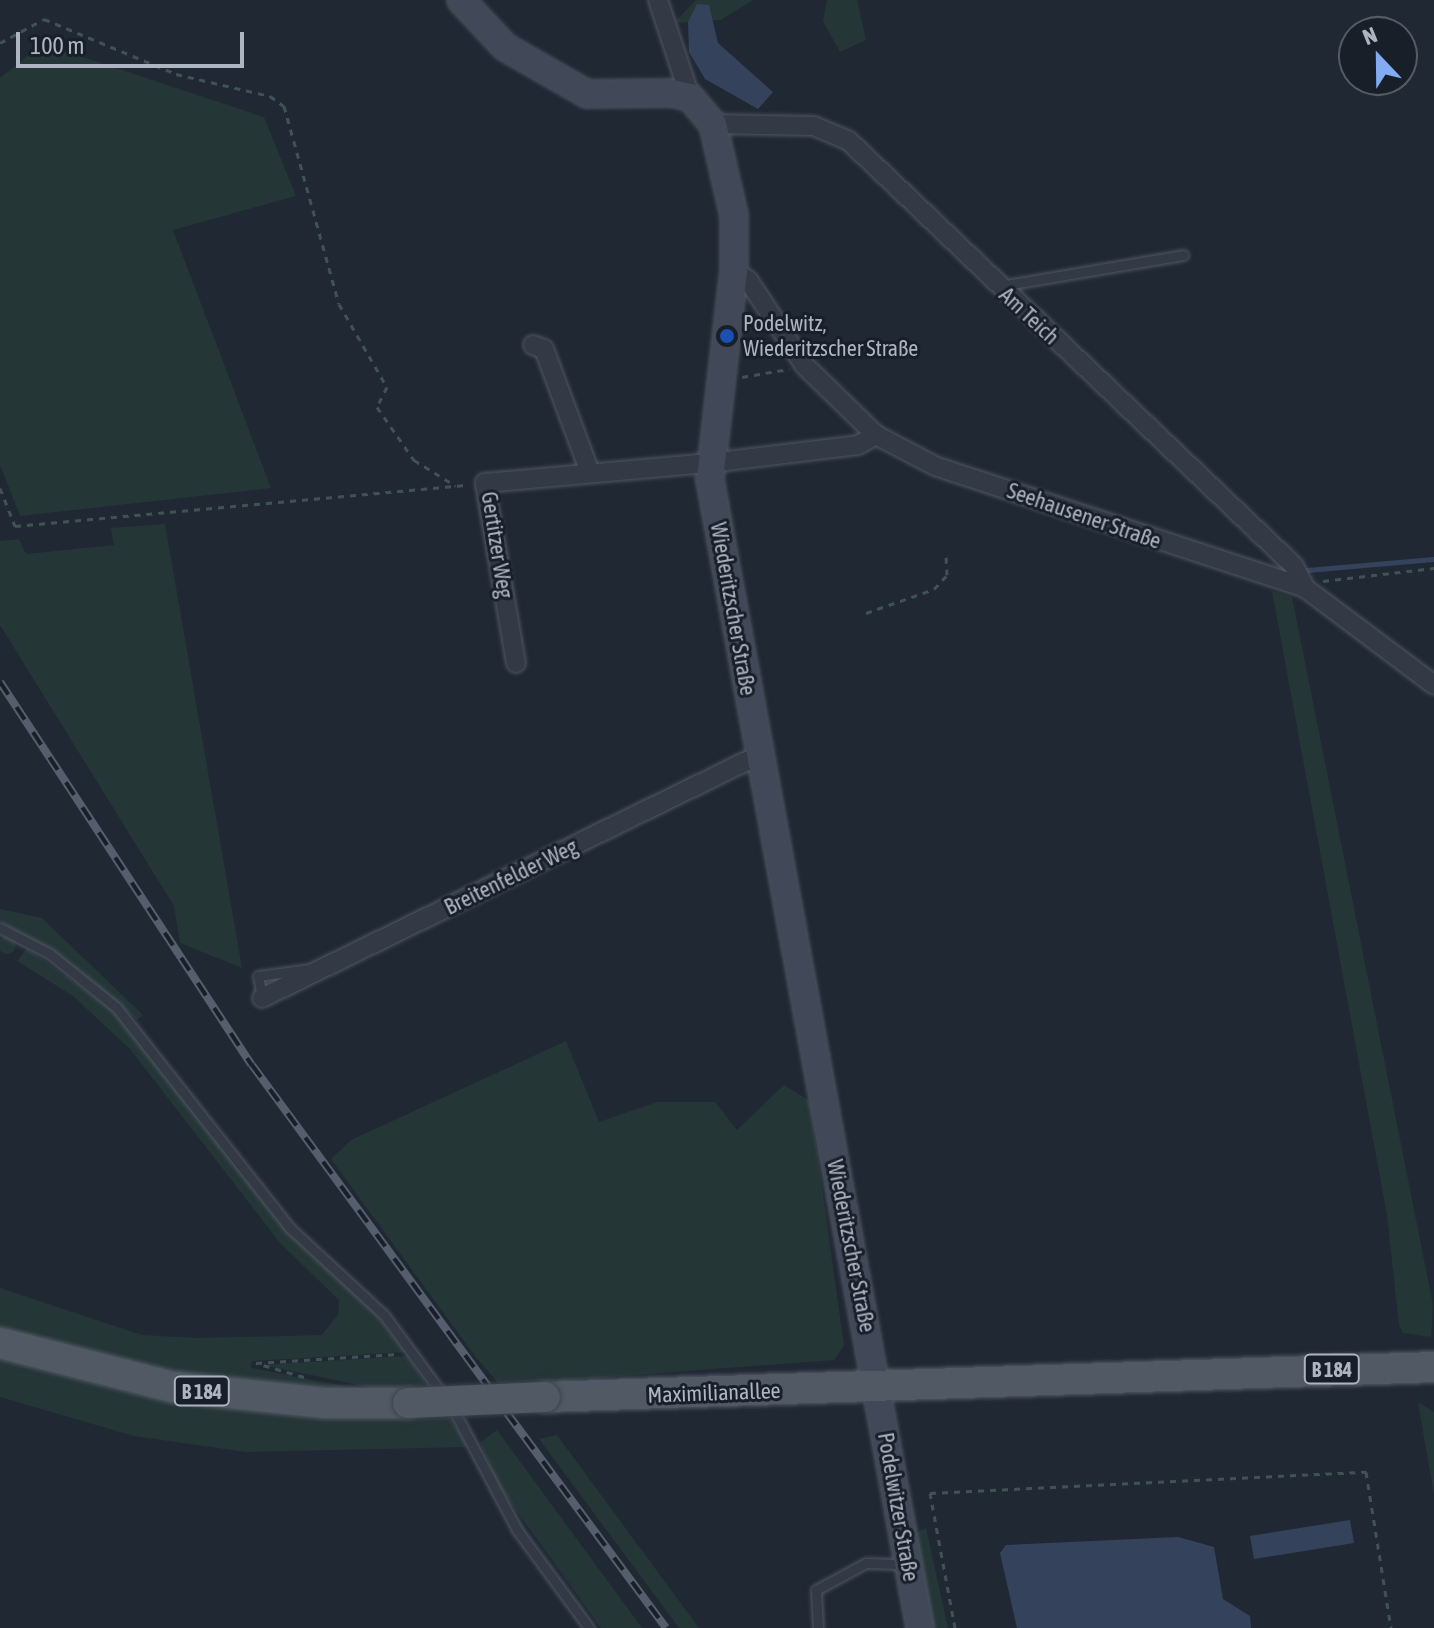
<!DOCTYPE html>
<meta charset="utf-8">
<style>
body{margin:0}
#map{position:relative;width:1434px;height:1628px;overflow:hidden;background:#202834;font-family:"Asap Condensed",sans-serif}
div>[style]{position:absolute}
.green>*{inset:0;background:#253637}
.round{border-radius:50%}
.water>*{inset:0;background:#34435b}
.stream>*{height:5px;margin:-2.5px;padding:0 2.5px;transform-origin:2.5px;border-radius:2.5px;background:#34435b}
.path>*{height:3px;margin-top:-1.5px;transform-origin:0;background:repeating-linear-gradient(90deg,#415255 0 6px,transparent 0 12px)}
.roads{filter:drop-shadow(0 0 2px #505763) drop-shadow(0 0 2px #505763)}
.lane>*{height:9px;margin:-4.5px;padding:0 4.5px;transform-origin:4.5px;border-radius:4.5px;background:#333a45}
.street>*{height:18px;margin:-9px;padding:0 9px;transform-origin:9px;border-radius:9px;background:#333a45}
.secondary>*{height:26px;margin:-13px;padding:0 13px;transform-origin:13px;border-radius:13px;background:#414958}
.primary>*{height:30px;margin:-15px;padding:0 15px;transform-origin:15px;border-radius:15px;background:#515965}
.rail>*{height:8px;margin-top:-4px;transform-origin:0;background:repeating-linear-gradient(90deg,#191f29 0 15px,#555e6c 0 30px);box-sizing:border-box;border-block:2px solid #555e6c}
.bridges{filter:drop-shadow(0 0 2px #3c434e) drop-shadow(0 0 2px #3c434e)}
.primary-bridge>*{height:30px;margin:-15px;padding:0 15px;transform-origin:15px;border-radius:15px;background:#515965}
.dots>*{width:22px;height:22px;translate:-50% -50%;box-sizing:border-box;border:4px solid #191f29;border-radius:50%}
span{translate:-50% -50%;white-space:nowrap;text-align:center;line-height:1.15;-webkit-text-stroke:6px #191f29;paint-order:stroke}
.shield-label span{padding:2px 6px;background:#191f29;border:2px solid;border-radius:6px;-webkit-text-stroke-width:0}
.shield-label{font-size:20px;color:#adb4c2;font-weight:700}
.street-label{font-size:22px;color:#adb4c2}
.poi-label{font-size:22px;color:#adb4c2}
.left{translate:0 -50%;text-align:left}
.north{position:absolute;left:1338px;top:16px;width:80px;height:80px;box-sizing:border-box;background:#191f29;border:2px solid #545b66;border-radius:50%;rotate:338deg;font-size:22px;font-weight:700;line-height:32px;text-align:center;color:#adb4c2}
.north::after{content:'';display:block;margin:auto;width:28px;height:36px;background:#82abf2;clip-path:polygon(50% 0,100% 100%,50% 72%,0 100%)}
.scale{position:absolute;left:16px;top:32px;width:228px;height:36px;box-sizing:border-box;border:4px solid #adb4c2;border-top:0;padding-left:10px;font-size:24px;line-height:28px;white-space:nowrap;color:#adb4c2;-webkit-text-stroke:6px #191f29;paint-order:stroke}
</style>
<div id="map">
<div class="green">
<i style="clip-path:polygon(696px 0,753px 0,721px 20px,674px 23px)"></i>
<i style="clip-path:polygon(827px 0,857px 0,866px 40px,840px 52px,823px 21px)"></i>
<i style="clip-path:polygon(43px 44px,264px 117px,296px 196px,173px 230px,271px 488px,20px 516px,0 465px,0 78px)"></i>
<i style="clip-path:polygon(165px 524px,242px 968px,180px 943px,174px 906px,0 625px,0 541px,19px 539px,26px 554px,114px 545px,111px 528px)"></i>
<i style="clip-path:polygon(1272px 591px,1292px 597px,1433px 1305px,1431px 1337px,1403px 1333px,1399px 1325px,1387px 1215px)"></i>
<i style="clip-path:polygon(0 909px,42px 918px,143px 1015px,137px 1020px,55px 952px,0 922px)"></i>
<i class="round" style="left:-2px;top:936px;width:18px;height:18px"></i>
<i style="clip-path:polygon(27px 948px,115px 1012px,287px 1232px,365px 1301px,405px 1352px,252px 1361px,251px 1368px,383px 1394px,213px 1386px,0 1335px,0 1288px,142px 1335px,198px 1338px,322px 1335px,338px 1315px,339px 1300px,281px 1244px,130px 1049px,73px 996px,17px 961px)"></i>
<i style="clip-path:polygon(566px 1041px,599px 1122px,657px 1102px,715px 1102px,737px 1130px,784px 1085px,810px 1101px,844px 1346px,834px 1360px,500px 1385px,475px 1356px,331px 1159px,351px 1140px)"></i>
<i style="clip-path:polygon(0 1354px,95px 1381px,397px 1393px,263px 1365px,407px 1356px,469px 1447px,246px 1452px,134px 1436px,0 1397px)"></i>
<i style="clip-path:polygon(1418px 1402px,1434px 1412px,1434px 1495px)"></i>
<i style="clip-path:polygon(497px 1430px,642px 1628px,601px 1628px,498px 1485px,480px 1442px)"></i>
<i style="clip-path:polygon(557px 1435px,699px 1628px,679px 1628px,539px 1439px)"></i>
<i style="clip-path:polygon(926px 1528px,948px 1628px,929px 1628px,912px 1535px)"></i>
</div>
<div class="water">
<i style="clip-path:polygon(697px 4px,709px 5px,718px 43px,773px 92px,758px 109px,705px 79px,689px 52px,688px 22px)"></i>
<i style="clip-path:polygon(1350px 1520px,1354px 1543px,1254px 1559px,1250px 1536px)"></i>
<i style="clip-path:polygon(1178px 1537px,1214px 1547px,1223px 1599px,1250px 1616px,1251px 1628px,1017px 1628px,1000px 1553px,1006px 1545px)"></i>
</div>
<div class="stream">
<i style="left:1307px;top:570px;width:127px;rotate:-5deg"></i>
</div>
<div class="path">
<i style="left:0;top:43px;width:50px;rotate:-28.6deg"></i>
<i style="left:44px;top:19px;width:143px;rotate:22.6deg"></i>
<i style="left:176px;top:74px;width:97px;rotate:13.2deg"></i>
<i style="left:270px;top:96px;width:17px;rotate:36deg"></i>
<i style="left:284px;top:106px;width:205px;rotate:74.5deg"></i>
<i style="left:339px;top:304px;width:96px;rotate:60deg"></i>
<i style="left:387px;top:387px;width:22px;rotate:117deg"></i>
<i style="left:377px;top:407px;width:65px;rotate:55.1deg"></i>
<i style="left:414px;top:460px;width:49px;rotate:31.8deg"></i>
<i style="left:746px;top:343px;width:20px;rotate:-9deg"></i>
<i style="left:742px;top:377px;width:48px;rotate:-9.7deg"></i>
<i style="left:0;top:488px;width:41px;rotate:68.5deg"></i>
<i style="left:15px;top:526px;width:455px;rotate:-5.2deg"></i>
<i style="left:1323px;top:581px;width:112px;rotate:-6.7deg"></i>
<i style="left:866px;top:613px;width:72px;rotate:-19.4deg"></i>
<i style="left:934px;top:589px;width:19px;rotate:-47deg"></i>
<i style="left:947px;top:575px;width:21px;rotate:-93deg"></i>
<i style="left:304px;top:1377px;width:50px;rotate:-163.7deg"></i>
<i style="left:256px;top:1363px;width:142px;rotate:-3.6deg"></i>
<i style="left:955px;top:1628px;width:137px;rotate:-100.5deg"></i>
<i style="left:930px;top:1493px;width:437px;rotate:-2.8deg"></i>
<i style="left:1366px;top:1472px;width:158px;rotate:80.9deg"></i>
</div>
<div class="roads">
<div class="lane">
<i style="left:1000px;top:286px;width:186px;rotate:-9.6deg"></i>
<i style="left:0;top:928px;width:56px;rotate:27.5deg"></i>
<i style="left:50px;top:954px;width:85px;rotate:38.8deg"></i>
<i style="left:116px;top:1007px;width:280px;rotate:51.8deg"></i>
<i style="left:289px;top:1227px;width:129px;rotate:42.8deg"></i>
<i style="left:384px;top:1315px;width:99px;rotate:53.6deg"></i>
<i style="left:262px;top:998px;width:22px;rotate:-100deg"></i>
<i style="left:258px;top:976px;width:52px;rotate:-7.7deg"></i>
<i style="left:452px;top:1407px;width:139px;rotate:62.1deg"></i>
<i style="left:517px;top:1530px;width:122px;rotate:53.7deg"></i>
<i style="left:818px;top:1628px;width:38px;rotate:-93deg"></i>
<i style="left:816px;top:1590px;width:57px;rotate:-28.4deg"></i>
<i style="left:866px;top:1563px;width:38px;rotate:2deg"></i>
</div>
<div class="street">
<i style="left:658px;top:0;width:102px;rotate:71.7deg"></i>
<i style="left:713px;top:124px;width:101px;rotate:1.1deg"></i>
<i style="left:814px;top:126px;width:38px;rotate:23deg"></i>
<i style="left:849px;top:141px;width:615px;rotate:43.68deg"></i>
<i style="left:1294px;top:566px;width:25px;rotate:63deg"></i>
<i style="left:734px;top:271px;width:17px;rotate:33deg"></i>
<i style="left:748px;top:280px;width:103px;rotate:56.5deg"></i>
<i style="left:805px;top:366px;width:99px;rotate:44.2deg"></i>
<i style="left:876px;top:435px;width:67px;rotate:27.7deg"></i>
<i style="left:935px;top:466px;width:390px;rotate:18.2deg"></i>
<i style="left:1305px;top:588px;width:161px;rotate:36.9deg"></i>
<i style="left:533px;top:345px;width:12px;rotate:20deg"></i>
<i style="left:544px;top:349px;width:132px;rotate:69.6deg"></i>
<i style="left:516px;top:663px;width:183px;rotate:-99.8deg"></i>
<i style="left:485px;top:483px;width:226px;rotate:-5.1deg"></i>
<i style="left:710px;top:463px;width:149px;rotate:-6.9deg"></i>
<i style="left:858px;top:445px;width:21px;rotate:-29deg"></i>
<i style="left:262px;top:998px;width:553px;rotate:-26.06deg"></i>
</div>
<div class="secondary">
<i style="left:461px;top:0;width:64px;rotate:46.9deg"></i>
<i style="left:505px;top:47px;width:95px;rotate:29.8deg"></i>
<i style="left:587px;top:94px;width:85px;rotate:-0.7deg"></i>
<i style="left:672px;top:93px;width:18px;rotate:13deg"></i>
<i style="left:690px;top:97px;width:35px;rotate:50deg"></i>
<i style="left:713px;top:124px;width:94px;rotate:77.1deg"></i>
<i style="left:734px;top:216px;width:55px;rotate:90deg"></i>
<i style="left:734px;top:271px;width:210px;rotate:96.6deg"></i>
<i style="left:710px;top:480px;width:1167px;rotate:79.63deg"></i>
</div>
<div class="primary">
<i style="left:0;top:1343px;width:179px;rotate:14.3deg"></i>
<i style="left:173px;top:1387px;width:154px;rotate:6deg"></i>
<i style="left:326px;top:1403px;width:82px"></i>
<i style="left:545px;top:1397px;width:890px;rotate:-1.93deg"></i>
</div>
</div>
<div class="rail">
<i style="left:0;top:682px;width:458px;rotate:56.7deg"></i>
<i style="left:252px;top:1065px;width:406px;rotate:53.7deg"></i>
<i style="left:507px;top:1413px;width:267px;rotate:53.5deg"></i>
</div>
<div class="bridges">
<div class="primary-bridge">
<i style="left:408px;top:1403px;width:137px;rotate:-2.5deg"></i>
</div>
</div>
<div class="dots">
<i style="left:727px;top:336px;background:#1a4fb4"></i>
</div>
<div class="shield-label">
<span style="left:1332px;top:1369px">B 184</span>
<span style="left:202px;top:1391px">B 184</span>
</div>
<div class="street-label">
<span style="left:1029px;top:316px;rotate:43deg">Am Teich</span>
<span style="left:1084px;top:516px;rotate:19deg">Seehausener Straße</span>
<span style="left:497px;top:545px;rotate:81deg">Gertitzer Weg</span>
<span style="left:733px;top:609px;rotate:80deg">Wiederitzscher Straße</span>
<span style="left:511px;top:877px;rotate:-26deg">Breitenfelder Weg</span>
<span style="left:851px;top:1246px;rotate:79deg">Wiederitzscher Straße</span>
<span style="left:714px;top:1393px;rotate:-2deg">Maximilianallee</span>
<span style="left:898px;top:1507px;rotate:80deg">Podelwitzer Straße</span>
</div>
<div class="poi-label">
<span class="left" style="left:743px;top:336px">Podelwitz,<br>Wiederitzscher Straße</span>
</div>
<div class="north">N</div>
<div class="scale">100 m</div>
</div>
